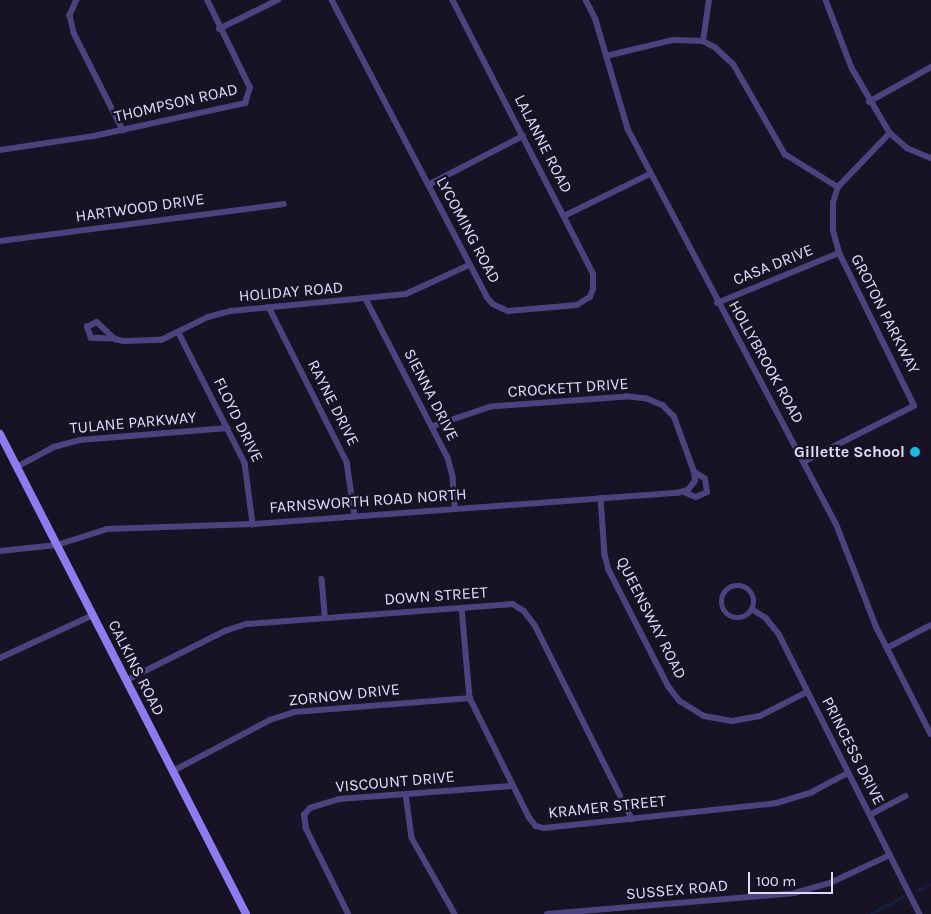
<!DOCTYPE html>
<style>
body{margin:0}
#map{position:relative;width:931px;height:914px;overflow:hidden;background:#171224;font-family:Karla,sans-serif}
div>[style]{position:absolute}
.stream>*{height:2px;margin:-1px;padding:0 1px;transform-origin:1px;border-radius:1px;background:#152246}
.minor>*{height:5.5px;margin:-2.75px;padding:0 2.75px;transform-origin:2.75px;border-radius:2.75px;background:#4c437e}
.minor>.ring{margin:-2.75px;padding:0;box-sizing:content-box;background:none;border:5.5px solid #4c437e;border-radius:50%}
.secondary>*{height:8px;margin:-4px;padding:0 4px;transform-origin:4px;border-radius:4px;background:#8d7cef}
.dots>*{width:14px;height:14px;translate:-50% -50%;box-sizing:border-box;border:2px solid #171224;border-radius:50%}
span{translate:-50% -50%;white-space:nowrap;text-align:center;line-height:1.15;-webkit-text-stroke:4.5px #171224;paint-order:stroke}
.street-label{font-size:16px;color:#e2dafa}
.poi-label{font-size:16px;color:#e2dafa;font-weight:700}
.right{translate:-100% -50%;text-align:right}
.scale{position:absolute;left:748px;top:872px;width:85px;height:22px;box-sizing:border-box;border:2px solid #e2dafa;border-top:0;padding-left:6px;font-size:15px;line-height:18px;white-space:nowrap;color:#e2dafa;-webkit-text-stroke:4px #171224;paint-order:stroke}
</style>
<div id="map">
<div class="stream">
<i style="left:916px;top:891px;width:17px;rotate:-25deg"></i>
<i style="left:871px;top:914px;width:37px;rotate:-27deg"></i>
</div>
<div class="minor">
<i style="left:77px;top:0;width:17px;rotate:115deg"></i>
<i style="left:70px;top:15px;width:18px;rotate:77deg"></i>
<i style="left:74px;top:33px;width:109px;rotate:63.2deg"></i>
<i style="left:332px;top:0;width:335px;rotate:62.4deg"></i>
<i style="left:487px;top:297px;width:9px;rotate:49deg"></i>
<i style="left:493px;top:304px;width:17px;rotate:25deg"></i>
<i style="left:508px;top:311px;width:69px;rotate:-5deg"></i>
<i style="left:577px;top:305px;width:15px;rotate:-32deg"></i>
<i style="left:590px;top:297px;width:9px;rotate:-69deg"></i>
<i style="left:593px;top:289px;width:15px;rotate:-90deg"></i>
<i style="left:593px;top:274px;width:308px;rotate:-117.2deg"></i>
<i style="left:586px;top:0;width:22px;rotate:63deg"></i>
<i style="left:596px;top:20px;width:114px;rotate:73.6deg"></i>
<i style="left:628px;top:129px;width:446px;rotate:62.2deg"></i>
<i style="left:836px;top:523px;width:113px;rotate:68.7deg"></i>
<i style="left:877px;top:628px;width:119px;rotate:63deg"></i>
<i style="left:826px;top:0;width:73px;rotate:69.1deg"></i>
<i style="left:852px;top:68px;width:75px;rotate:59.7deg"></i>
<i style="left:890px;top:133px;width:23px;rotate:41deg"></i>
<i style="left:907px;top:148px;width:26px;rotate:23deg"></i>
<i style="left:219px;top:29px;width:66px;rotate:-26.2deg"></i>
<i style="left:703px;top:41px;width:41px;rotate:-81.7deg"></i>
<i style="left:606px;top:56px;width:69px;rotate:-13.4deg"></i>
<i style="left:673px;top:40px;width:30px;rotate:2deg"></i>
<i style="left:703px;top:41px;width:13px;rotate:27deg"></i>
<i style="left:715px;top:47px;width:26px;rotate:43deg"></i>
<i style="left:734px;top:65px;width:103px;rotate:60.2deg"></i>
<i style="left:785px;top:154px;width:62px;rotate:31.9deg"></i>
<i style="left:869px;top:102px;width:71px;rotate:-29.4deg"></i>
<i style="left:0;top:150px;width:95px;rotate:-8.5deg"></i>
<i style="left:94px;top:136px;width:155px;rotate:-12.3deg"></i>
<i style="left:245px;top:103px;width:16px;rotate:-72deg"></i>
<i style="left:250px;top:88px;width:98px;rotate:-116deg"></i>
<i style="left:428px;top:185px;width:107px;rotate:-27.3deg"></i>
<i style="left:564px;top:216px;width:96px;rotate:-26deg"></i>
<i style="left:0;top:241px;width:286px;rotate:-7.4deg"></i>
<i style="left:366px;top:299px;width:179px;rotate:62.7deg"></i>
<i style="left:448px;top:458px;width:20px;rotate:75deg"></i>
<i style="left:453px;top:477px;width:31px;rotate:86deg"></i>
<i style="left:717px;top:303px;width:132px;rotate:-22.3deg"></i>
<i style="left:269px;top:307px;width:174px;rotate:63.3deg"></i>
<i style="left:347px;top:462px;width:55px;rotate:81.6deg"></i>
<i style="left:179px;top:333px;width:146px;rotate:63.1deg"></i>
<i style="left:245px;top:463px;width:62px;rotate:82.5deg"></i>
<i style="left:115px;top:339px;width:24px;rotate:-178deg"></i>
<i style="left:91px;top:338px;width:12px;rotate:-110deg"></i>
<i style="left:87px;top:327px;width:11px;rotate:-27deg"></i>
<i style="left:97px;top:322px;width:25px;rotate:43deg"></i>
<i style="left:115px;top:339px;width:9px;rotate:13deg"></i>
<i style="left:124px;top:341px;width:37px;rotate:-2deg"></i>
<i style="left:161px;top:340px;width:52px;rotate:-26.1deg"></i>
<i style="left:208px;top:317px;width:24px;rotate:-15deg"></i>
<i style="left:231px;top:311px;width:176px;rotate:-5.5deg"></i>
<i style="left:406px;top:294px;width:69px;rotate:-24.7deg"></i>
<i style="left:805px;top:461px;width:122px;rotate:-26.8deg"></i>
<i style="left:914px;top:406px;width:170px;rotate:-116.1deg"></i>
<i style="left:839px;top:253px;width:23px;rotate:-105deg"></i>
<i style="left:833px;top:231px;width:28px;rotate:-90deg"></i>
<i style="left:833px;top:203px;width:17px;rotate:-73deg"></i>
<i style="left:838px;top:187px;width:75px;rotate:-46.1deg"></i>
<i style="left:17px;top:467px;width:42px;rotate:-28.4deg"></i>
<i style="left:54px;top:447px;width:27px;rotate:-15deg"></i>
<i style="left:80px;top:440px;width:148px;rotate:-4.6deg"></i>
<i style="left:684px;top:492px;width:13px;rotate:23deg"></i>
<i style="left:696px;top:497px;width:12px;rotate:-24deg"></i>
<i style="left:707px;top:492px;width:13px;rotate:-99deg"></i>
<i style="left:705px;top:479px;width:13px;rotate:-148deg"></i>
<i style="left:601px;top:498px;width:57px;rotate:86deg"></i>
<i style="left:605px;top:555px;width:16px;rotate:75deg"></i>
<i style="left:609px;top:570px;width:131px;rotate:62.9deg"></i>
<i style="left:669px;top:687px;width:18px;rotate:52deg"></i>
<i style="left:680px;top:701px;width:28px;rotate:32deg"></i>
<i style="left:704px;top:716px;width:28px;rotate:10deg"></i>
<i style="left:732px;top:721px;width:28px;rotate:-10deg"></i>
<i style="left:760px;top:716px;width:53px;rotate:-27.1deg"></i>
<i style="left:0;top:551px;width:57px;rotate:-6deg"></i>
<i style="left:57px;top:545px;width:52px;rotate:-17.7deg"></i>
<i style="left:107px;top:529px;width:146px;rotate:-2deg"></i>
<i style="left:253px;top:524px;width:425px;rotate:-4.2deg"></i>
<i style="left:677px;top:493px;width:11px;rotate:-15deg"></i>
<i style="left:688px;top:490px;width:11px;rotate:-52deg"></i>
<i style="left:695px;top:481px;width:9px;rotate:-96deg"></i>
<i style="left:694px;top:472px;width:59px;rotate:-110deg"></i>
<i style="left:674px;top:417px;width:16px;rotate:-135deg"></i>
<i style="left:663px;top:406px;width:17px;rotate:-156deg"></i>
<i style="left:647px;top:399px;width:20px;rotate:-174deg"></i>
<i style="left:627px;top:397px;width:136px;rotate:175.8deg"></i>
<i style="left:491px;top:407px;width:62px;rotate:161.3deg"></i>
<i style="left:322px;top:579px;width:38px;rotate:85deg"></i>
<i class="ring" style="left:722px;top:586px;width:26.5px;height:26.5px"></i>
<i style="left:462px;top:608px;width:90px;rotate:84.9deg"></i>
<i style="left:470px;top:698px;width:133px;rotate:63.6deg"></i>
<i style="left:529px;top:817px;width:11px;rotate:52deg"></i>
<i style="left:536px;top:826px;width:8px;rotate:14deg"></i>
<i style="left:544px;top:828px;width:234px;rotate:-6.1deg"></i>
<i style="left:777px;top:803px;width:37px;rotate:-17deg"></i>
<i style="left:812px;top:792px;width:41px;rotate:-27.8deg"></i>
<i style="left:752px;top:609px;width:17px;rotate:33deg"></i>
<i style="left:766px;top:618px;width:21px;rotate:51deg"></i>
<i style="left:779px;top:634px;width:313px;rotate:63.3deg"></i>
<i style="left:887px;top:648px;width:50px;rotate:-27.6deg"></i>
<i style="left:0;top:658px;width:102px;rotate:-24.8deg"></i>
<i style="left:127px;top:680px;width:110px;rotate:-26.6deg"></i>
<i style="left:225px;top:631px;width:23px;rotate:-18deg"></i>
<i style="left:247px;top:624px;width:267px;rotate:-4.3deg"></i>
<i style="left:513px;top:604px;width:13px;rotate:32deg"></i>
<i style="left:524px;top:611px;width:18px;rotate:52deg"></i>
<i style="left:535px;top:625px;width:217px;rotate:63.4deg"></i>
<i style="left:173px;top:771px;width:110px;rotate:-27.7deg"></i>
<i style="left:270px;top:720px;width:25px;rotate:-18deg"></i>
<i style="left:294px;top:712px;width:177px;rotate:-4.5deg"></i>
<i style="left:406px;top:794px;width:44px;rotate:82.2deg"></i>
<i style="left:412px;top:838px;width:87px;rotate:60.5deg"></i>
<i style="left:870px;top:815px;width:40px;rotate:-28deg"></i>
<i style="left:348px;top:914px;width:95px;rotate:-116.3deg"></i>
<i style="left:306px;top:829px;width:14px;rotate:-98deg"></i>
<i style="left:304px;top:815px;width:9px;rotate:-49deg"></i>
<i style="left:310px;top:808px;width:30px;rotate:-17deg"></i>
<i style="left:339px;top:799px;width:173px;rotate:-4.3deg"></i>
<i style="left:547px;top:914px;width:249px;rotate:-4.8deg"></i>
<i style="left:795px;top:893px;width:36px;rotate:-16deg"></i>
<i style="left:830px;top:883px;width:66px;rotate:-25deg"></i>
</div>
<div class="secondary">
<i style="left:0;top:434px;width:539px;rotate:62.86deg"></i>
</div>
<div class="dots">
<i style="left:915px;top:452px;background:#1db8e3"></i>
</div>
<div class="street-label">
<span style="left:176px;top:103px;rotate:-13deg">THOMPSON ROAD</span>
<span style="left:543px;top:144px;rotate:63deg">LALANNE ROAD</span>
<span style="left:140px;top:208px;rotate:-8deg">HARTWOOD DRIVE</span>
<span style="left:468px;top:230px;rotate:62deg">LYCOMING ROAD</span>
<span style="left:773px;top:265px;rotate:-22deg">CASA DRIVE</span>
<span style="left:291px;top:292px;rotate:-5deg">HOLIDAY ROAD</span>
<span style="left:885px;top:314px;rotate:63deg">GROTON PARKWAY</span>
<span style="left:766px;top:362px;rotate:61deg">HOLLYBROOK ROAD</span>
<span style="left:568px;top:388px;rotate:-4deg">CROCKETT DRIVE</span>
<span style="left:431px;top:395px;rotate:63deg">SIENNA DRIVE</span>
<span style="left:333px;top:403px;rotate:63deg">RAYNE DRIVE</span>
<span style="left:238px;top:420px;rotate:64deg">FLOYD DRIVE</span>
<span style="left:133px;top:423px;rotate:-5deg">TULANE PARKWAY</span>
<span style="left:368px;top:501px;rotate:-4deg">FARNSWORTH ROAD NORTH</span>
<span style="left:436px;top:596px;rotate:-4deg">DOWN STREET</span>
<span style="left:651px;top:618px;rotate:63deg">QUEENSWAY ROAD</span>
<span style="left:136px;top:668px;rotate:63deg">CALKINS ROAD</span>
<span style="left:344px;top:695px;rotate:-6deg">ZORNOW DRIVE</span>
<span style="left:853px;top:751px;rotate:63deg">PRINCESS DRIVE</span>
<span style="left:395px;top:782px;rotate:-5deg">VISCOUNT DRIVE</span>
<span style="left:607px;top:807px;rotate:-6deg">KRAMER STREET</span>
<span style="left:677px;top:890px;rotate:-5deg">SUSSEX ROAD</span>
</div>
<div class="poi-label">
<span class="right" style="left:905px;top:452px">Gillette School</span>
</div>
<div class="scale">100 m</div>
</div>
